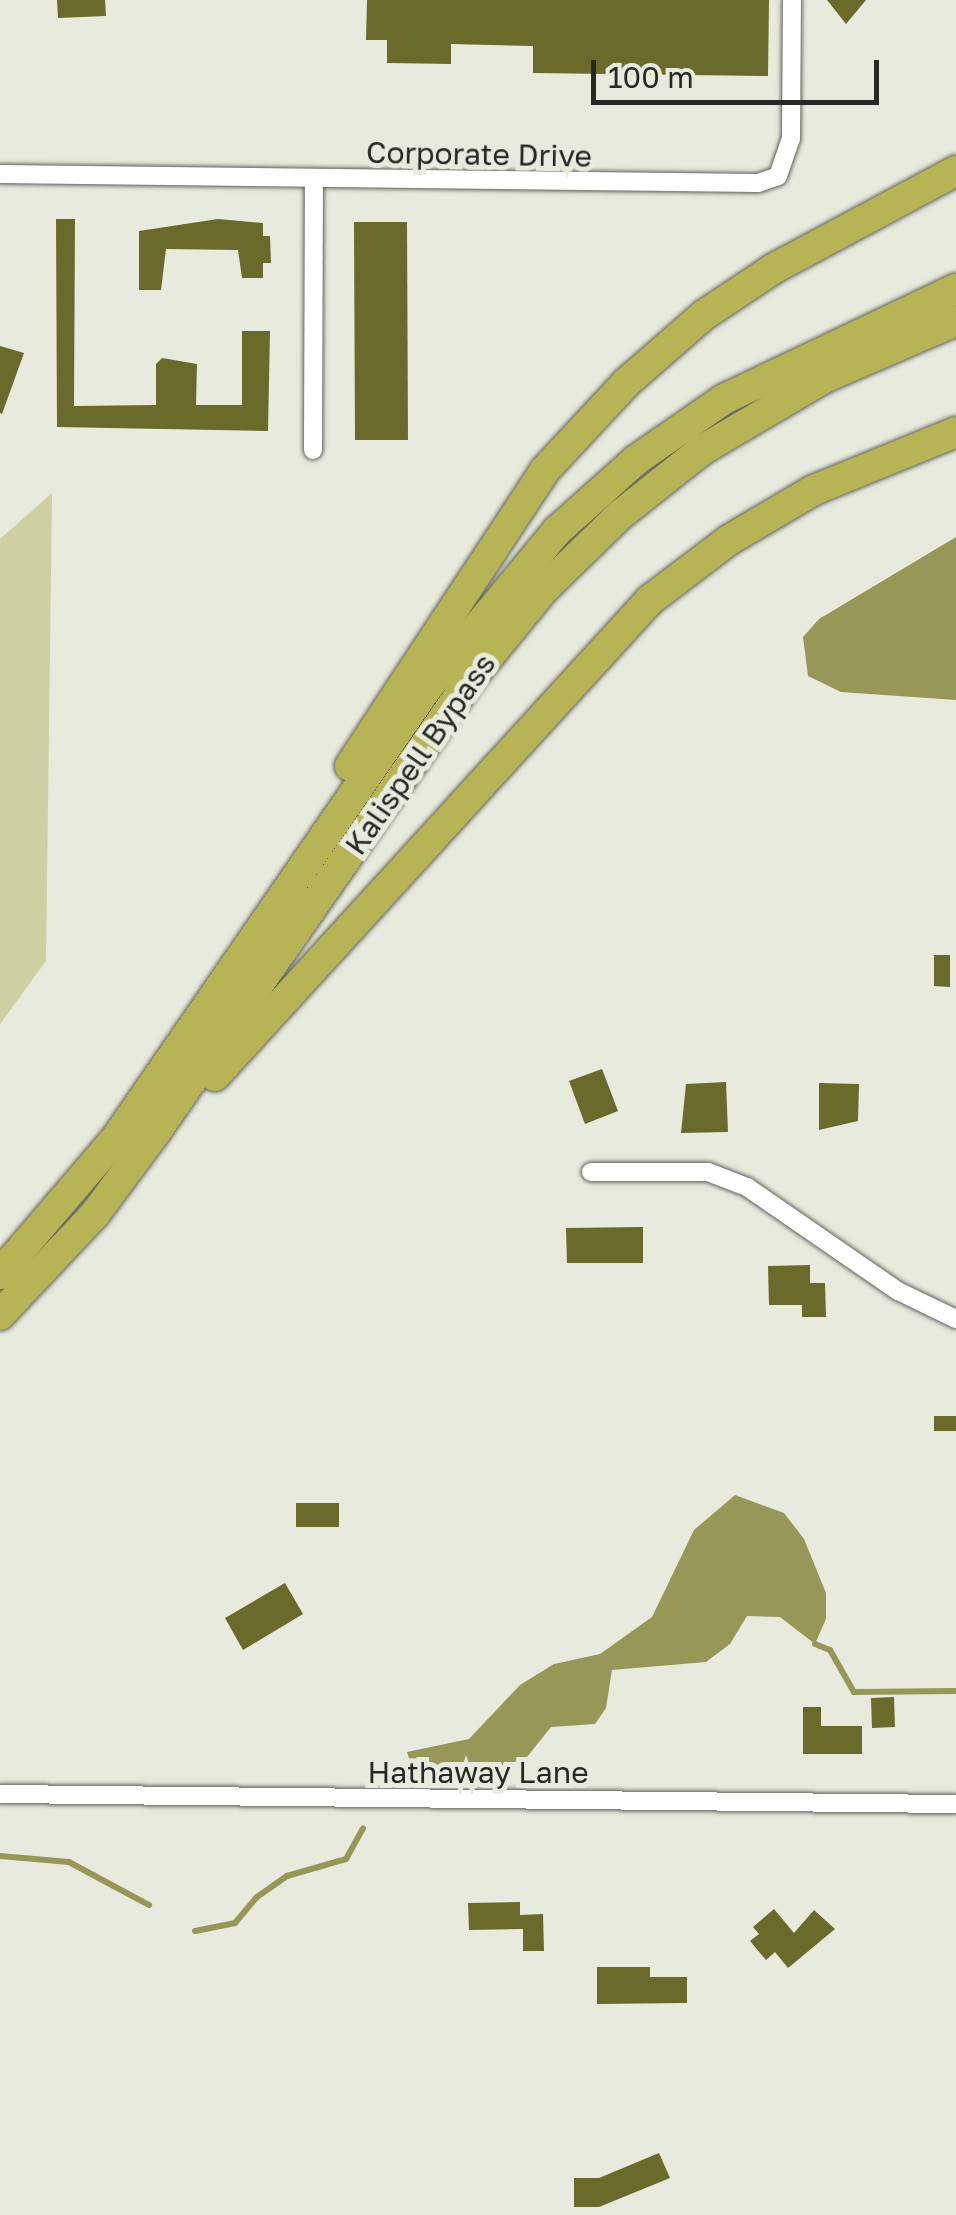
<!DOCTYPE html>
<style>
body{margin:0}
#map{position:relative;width:956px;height:2215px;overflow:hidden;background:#e9eade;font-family:"Golos Text",sans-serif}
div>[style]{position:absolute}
.green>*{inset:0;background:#cfd0a2}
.water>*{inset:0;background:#979858}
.stream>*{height:6px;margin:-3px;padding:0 3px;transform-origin:3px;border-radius:3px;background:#979858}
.building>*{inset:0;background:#6a6a2a}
.roads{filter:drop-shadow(0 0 2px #626359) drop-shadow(0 0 2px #626359)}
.minor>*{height:18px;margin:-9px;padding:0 9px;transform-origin:9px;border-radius:9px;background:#fff}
.trunk>*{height:30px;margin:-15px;padding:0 15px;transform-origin:15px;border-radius:15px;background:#b6b454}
span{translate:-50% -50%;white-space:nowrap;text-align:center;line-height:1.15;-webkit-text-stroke:10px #e9eade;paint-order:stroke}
.street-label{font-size:30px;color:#282824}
.scale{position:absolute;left:591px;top:60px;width:288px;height:45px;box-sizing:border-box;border:5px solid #282824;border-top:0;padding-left:12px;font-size:30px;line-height:35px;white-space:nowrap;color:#282824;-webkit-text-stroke:8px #e9eade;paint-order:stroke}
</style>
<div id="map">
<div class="green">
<i style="clip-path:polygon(52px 493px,46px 961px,0 1024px,0 539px)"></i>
</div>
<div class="water">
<i style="clip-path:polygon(956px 537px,956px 700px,841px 692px,808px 676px,803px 637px,819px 619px)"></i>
<i style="clip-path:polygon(735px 1495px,784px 1513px,804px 1539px,826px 1593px,826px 1619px,815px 1644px,780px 1617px,747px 1616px,730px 1644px,706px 1662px,612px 1670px,606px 1708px,595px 1724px,551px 1727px,527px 1757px,507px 1765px,411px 1765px,407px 1752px,469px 1739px,520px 1685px,554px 1664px,600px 1654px,652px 1617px,694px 1530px)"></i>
</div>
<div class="stream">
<i style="left:815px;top:1644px;width:16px;rotate:22deg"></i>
<i style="left:830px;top:1650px;width:48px;rotate:60.3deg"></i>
<i style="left:854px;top:1692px;width:102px;rotate:-0.6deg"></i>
<i style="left:0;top:1856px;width:69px;rotate:5deg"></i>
<i style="left:69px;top:1862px;width:91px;rotate:28.3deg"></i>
<i style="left:195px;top:1931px;width:41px;rotate:-11.3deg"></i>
<i style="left:235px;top:1923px;width:34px;rotate:-50deg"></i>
<i style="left:257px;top:1897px;width:37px;rotate:-35deg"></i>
<i style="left:287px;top:1876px;width:61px;rotate:-16.1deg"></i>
<i style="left:346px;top:1859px;width:35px;rotate:-61deg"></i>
</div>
<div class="building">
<i style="clip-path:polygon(57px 0,105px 0,106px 16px,58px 18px)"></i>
<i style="clip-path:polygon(367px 0,769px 0,768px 76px,533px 73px,533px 46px,451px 44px,451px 64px,387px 63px,387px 40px,366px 40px)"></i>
<i style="clip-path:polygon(827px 0,866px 0,846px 24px)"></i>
<i style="clip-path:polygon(56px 219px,75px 219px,74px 406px,156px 405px,156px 364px,162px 358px,197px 364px,196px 405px,242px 405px,242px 331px,270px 331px,268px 431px,57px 427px)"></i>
<i style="clip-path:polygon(218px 219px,263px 223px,263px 236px,270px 236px,271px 263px,263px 263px,263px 278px,242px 278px,238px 250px,166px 249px,161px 290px,139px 290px,139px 231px)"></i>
<i style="clip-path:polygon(354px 222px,407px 222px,408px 440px,355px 440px)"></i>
<i style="clip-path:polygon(0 346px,24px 353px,2px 414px,0 413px)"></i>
<i style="clip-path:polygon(934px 955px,950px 955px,950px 987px,934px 986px)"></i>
<i style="clip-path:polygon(602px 1069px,618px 1111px,585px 1124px,569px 1081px)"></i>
<i style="clip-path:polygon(726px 1082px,728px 1132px,681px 1133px,686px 1084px)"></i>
<i style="clip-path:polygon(819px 1083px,859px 1084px,858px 1121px,819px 1130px)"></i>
<i style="clip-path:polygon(643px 1227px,643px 1263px,567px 1263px,566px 1228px)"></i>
<i style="clip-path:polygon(810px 1265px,810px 1283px,825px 1283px,826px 1317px,802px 1317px,802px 1305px,769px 1305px,768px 1266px)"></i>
<i style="clip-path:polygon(934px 1416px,956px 1416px,956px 1431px,934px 1431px)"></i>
<i style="clip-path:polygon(296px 1503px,339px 1503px,339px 1527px,296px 1527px)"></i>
<i style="clip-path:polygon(285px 1583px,303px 1614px,243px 1650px,225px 1618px)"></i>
<i style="clip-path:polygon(894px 1697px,895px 1727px,872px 1728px,871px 1698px)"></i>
<i style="clip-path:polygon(803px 1707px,821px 1707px,821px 1726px,862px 1726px,862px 1754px,803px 1754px)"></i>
<i style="clip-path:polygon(520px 1902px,520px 1915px,543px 1914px,544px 1951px,523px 1951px,523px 1929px,469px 1930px,468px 1903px)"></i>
<i style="clip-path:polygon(774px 1909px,794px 1933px,814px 1910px,835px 1929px,788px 1968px,775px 1952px,766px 1960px,750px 1941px,759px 1934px,753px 1927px)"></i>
<i style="clip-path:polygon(597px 1967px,650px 1967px,650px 1977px,687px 1977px,687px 2003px,597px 2004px)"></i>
<i style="clip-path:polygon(659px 2153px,670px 2178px,599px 2207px,574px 2207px,574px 2178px,599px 2178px)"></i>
</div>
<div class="roads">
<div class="minor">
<i style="left:0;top:174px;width:758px;rotate:0.68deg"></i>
<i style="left:758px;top:183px;width:21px;rotate:-19deg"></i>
<i style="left:778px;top:176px;width:39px;rotate:-71deg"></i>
<i style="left:791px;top:139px;width:139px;rotate:-89.6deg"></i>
<i style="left:313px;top:450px;width:270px;rotate:-89.8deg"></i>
<i style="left:591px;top:1172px;width:117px"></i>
<i style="left:708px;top:1172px;width:42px;rotate:21deg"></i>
<i style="left:747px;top:1187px;width:183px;rotate:34.6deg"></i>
<i style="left:898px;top:1291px;width:64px;rotate:25.8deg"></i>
<i style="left:0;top:1794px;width:956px;rotate:0.6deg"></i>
</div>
<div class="trunk">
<i style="left:350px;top:766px;width:354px;rotate:-56.6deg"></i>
<i style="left:545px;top:470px;width:119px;rotate:-47deg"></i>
<i style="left:626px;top:383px;width:103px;rotate:-41.1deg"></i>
<i style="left:704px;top:315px;width:83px;rotate:-33.7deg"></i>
<i style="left:773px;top:269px;width:208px;rotate:-28.2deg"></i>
<i style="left:215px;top:1076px;width:645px;rotate:-47.58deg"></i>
<i style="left:650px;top:600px;width:99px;rotate:-37.2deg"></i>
<i style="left:729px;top:540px;width:99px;rotate:-30.5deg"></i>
<i style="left:814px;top:490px;width:153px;rotate:-22.2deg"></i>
<i style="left:0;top:1274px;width:180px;rotate:-49.5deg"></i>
<i style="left:117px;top:1137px;width:546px;rotate:-55.38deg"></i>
<i style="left:427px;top:688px;width:204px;rotate:-50.4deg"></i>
<i style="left:557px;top:531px;width:106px;rotate:-41.9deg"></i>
<i style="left:636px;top:460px;width:107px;rotate:-34.7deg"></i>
<i style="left:724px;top:399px;width:257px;rotate:-25.4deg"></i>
<i style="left:0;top:1315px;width:139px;rotate:-46.8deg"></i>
<i style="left:95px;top:1214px;width:101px;rotate:-53.5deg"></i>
<i style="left:155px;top:1133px;width:557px;rotate:-55.17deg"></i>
<i style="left:473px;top:676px;width:112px;rotate:-50.8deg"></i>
<i style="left:544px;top:589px;width:106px;rotate:-44.2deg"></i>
<i style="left:620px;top:515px;width:105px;rotate:-38.4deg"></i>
<i style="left:702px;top:450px;width:142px;rotate:-30.5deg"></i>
<i style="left:824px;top:378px;width:144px;rotate:-23.4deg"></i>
</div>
</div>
<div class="street-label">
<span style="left:479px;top:154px;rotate:1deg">Corporate Drive</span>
<span style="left:420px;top:754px;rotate:-55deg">Kalispell Bypass</span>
<span style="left:478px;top:1772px">Hathaway Lane</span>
</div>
<div class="scale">100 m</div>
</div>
